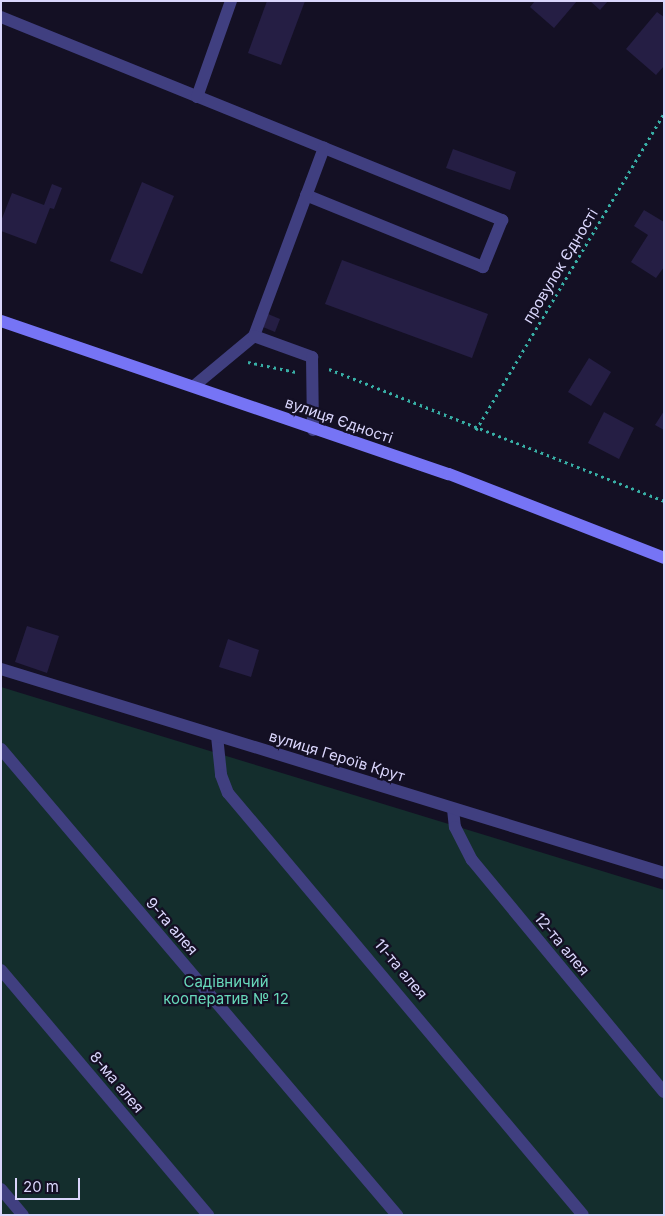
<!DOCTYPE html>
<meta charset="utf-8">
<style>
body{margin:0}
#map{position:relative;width:665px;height:1216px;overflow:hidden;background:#141024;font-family:Inter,sans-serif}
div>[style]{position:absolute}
.green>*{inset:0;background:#142e2d}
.building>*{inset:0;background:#251e44}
.path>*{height:3px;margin-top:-1.5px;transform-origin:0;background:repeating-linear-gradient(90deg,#38afa6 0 2.5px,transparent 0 6.5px)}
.lane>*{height:12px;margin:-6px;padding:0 6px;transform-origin:6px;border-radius:6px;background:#403f80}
.street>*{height:12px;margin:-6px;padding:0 6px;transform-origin:6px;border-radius:6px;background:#403f80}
.secondary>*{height:12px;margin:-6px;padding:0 6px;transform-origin:6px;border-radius:6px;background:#7674f5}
span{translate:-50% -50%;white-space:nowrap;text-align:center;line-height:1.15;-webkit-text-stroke:4.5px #141024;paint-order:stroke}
.street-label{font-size:15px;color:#dad6fc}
.park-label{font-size:15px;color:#67d8ba}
.frame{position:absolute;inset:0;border:2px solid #dad6fc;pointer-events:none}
.scale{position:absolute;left:15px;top:1178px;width:65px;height:22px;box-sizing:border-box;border:2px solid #dad6fc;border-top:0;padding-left:6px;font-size:15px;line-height:18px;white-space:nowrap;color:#dad6fc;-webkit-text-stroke:4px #141024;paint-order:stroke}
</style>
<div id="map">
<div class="green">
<i style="clip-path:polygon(1px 687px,664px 890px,664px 1215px,1px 1215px)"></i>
</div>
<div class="building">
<i style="clip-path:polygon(267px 1px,305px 1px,281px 65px,248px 53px)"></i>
<i style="clip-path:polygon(535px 1px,577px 1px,554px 28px,530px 7px)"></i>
<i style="clip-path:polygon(590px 1px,608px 1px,600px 10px)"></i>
<i style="clip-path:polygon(657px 12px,664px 17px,664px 66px,656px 75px,626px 49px)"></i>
<i style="clip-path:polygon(453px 149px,516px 172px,510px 190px,446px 168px)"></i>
<i style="clip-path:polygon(142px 182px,174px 196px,142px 274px,110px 261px)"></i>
<i style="clip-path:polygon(52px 184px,62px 188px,54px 209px,50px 208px,36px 244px,1px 231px,1px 221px,12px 193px,44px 205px)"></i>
<i style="clip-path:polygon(644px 210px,664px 222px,664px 267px,656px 278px,631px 262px,648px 235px,634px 226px)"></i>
<i style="clip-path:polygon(342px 260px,488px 314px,472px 358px,325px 304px)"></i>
<i style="clip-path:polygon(268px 314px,280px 319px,275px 332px,263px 327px)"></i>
<i style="clip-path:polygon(589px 358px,611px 372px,591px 406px,568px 392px)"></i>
<i style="clip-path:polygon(664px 411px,664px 430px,655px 425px)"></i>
<i style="clip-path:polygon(604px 412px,634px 428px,619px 459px,588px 443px)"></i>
<i style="clip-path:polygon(27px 626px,59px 636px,47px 673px,15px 662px)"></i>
<i style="clip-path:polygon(228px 639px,259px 650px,251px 677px,219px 667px)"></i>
</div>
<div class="path">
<i style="left:248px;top:362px;width:49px;rotate:11.8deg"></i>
<i style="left:329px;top:369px;width:360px;rotate:21.5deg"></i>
<i style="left:476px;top:430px;width:368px;rotate:-59.3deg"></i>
</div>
<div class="lane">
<i style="left:1px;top:17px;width:541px;rotate:22.06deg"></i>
<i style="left:502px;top:220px;width:51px;rotate:112deg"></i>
<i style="left:483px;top:267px;width:191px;rotate:-157.9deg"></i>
<i style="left:197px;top:97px;width:102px;rotate:-70.5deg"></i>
<i style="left:254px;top:336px;width:201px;rotate:-69.6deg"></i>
<i style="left:194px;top:386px;width:78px;rotate:-39.8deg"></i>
<i style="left:254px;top:336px;width:62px;rotate:19.9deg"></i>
<i style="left:312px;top:357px;width:73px;rotate:89.2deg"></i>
<i style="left:217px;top:736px;width:39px;rotate:84deg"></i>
<i style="left:221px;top:775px;width:19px;rotate:69deg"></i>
<i style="left:228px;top:793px;width:551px;rotate:49.93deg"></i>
<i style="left:1px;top:749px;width:612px;rotate:49.64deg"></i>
<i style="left:453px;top:809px;width:18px;rotate:84deg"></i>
<i style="left:455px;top:827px;width:37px;rotate:63deg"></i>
<i style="left:472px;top:860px;width:301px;rotate:50.4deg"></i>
<i style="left:1px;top:970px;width:321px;rotate:49.8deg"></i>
<i style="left:1px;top:1189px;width:34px;rotate:50deg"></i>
</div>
<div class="street">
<i style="left:1px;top:669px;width:694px;rotate:17.1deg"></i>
</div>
<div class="secondary">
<i style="left:1px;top:321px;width:473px;rotate:18.9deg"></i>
<i style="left:449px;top:474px;width:231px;rotate:21.3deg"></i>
</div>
<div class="street-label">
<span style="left:560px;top:266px;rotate:-59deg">провулок Єдності</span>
<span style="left:339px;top:420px;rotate:19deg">вулиця Єдності</span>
<span style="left:337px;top:756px;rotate:17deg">вулиця Героїв Крут</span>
<span style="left:172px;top:926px;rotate:49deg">9-та алея</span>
<span style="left:562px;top:944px;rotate:50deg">12-та алея</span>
<span style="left:401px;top:969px;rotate:50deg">11-та алея</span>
<span style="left:117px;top:1082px;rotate:50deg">8-ма алея</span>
</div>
<div class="park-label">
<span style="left:226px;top:990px">Садівничий<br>кооператив № 12</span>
</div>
<div class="frame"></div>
<div class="scale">20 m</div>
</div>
